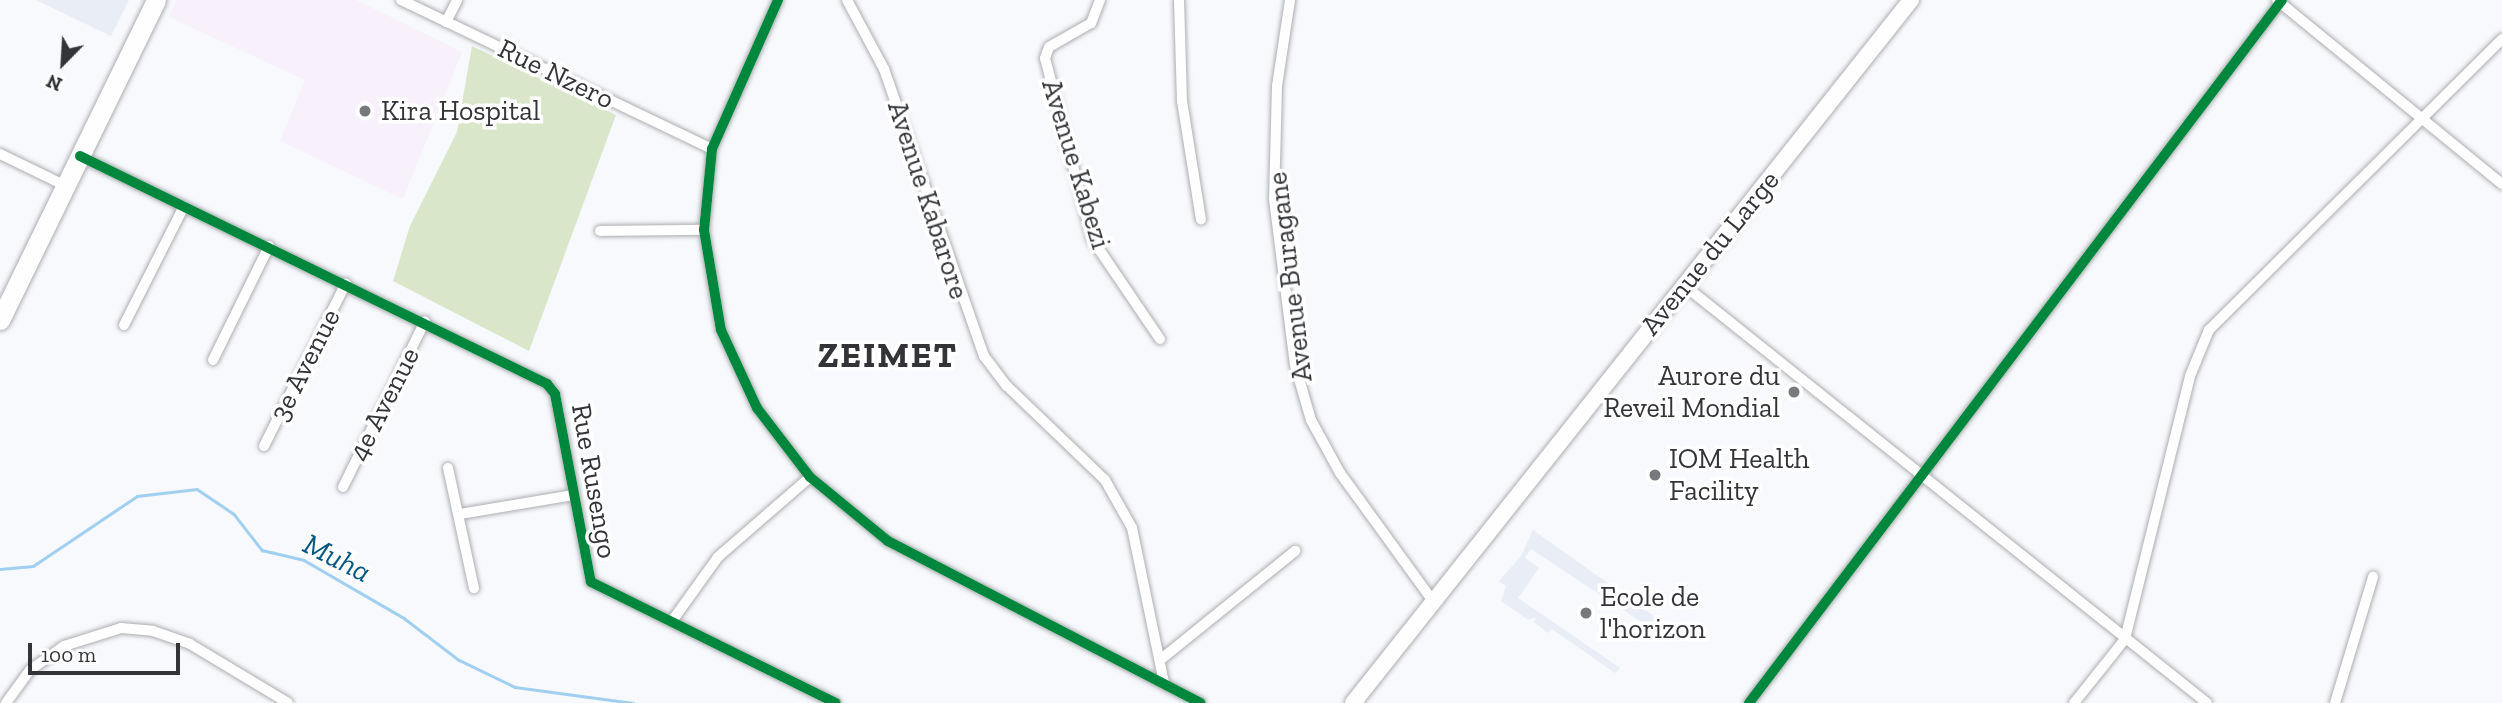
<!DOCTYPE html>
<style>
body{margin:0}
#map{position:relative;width:2502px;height:703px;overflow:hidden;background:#f7f9fc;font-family:"Zilla Slab",serif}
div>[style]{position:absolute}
.built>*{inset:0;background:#e8edf6}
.medical>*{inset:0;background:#f8f0fb}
.green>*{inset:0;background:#d9e6c9}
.stream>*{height:2.5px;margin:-1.25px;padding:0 1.25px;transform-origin:1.25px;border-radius:1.25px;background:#a0cff2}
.roads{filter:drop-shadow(0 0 2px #adaeb1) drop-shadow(0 0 2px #adaeb1)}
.minor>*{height:10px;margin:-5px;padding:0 5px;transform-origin:5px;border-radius:5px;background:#fefeff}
.secondary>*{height:16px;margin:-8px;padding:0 8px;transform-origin:8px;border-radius:8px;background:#fefeff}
.trunk>*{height:19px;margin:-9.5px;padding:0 9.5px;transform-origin:9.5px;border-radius:9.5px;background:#fefeff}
.cycleway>*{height:10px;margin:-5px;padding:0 5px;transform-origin:5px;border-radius:5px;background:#00873e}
.dots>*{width:19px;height:19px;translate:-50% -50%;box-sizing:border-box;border:4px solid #fff;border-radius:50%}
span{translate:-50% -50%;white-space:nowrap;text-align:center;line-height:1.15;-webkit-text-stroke:7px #fff;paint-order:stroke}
.street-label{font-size:28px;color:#323437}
.poi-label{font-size:28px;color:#323437}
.left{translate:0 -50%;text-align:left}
.right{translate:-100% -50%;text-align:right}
.water-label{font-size:30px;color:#035785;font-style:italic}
.district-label{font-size:35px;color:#323437;font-weight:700;letter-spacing:2px}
.north{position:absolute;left:28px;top:28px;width:70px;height:70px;-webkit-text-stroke:5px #fff;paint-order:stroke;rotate:204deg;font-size:19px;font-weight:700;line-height:28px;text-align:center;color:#323437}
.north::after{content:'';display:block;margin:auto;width:24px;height:32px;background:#323437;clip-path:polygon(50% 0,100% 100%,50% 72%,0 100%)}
.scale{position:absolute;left:28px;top:643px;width:152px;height:32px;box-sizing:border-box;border:4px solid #323437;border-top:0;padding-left:9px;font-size:21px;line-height:24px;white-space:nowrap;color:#323437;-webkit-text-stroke:5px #fff;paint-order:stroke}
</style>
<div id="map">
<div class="built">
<i style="clip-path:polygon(36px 0,129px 0,111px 36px)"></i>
<i style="clip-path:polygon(1533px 530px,1671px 628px,1664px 637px,1531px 549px,1525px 558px,1539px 568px,1518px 598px,1620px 668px,1615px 673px,1552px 629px,1548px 633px,1534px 622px,1536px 617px,1528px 620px,1501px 601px,1506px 586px,1499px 581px,1521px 556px)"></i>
</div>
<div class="medical">
<i style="clip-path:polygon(177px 0,356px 0,462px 52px,403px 199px,280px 141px,305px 80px,169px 17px)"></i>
</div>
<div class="green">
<i style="clip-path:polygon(472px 46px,616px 115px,529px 351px,393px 281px,410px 226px,457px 132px)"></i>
</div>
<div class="stream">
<i style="left:0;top:569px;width:33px;rotate:-5deg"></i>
<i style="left:33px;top:566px;width:125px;rotate:-33.9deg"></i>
<i style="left:137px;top:496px;width:60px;rotate:-6.7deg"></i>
<i style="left:197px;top:489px;width:45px;rotate:34deg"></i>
<i style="left:234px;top:514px;width:46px;rotate:52.1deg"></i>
<i style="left:262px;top:550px;width:43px;rotate:13.4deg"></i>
<i style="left:304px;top:560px;width:116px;rotate:30.1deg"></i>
<i style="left:404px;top:618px;width:69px;rotate:37.4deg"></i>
<i style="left:459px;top:660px;width:62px;rotate:25.7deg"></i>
<i style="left:515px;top:687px;width:119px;rotate:7.7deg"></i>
</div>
<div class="roads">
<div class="minor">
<i style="left:401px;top:0;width:345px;rotate:25.6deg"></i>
<i style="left:778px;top:0;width:163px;rotate:113.9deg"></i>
<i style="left:712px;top:149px;width:81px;rotate:95.6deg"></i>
<i style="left:704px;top:230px;width:101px;rotate:80.4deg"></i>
<i style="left:721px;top:330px;width:86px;rotate:65.2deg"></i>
<i style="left:757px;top:408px;width:87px;rotate:52.5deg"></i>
<i style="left:810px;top:477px;width:101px;rotate:39.4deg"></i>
<i style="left:888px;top:541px;width:352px;rotate:27.4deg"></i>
<i style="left:847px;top:0;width:78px;rotate:61.8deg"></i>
<i style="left:884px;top:69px;width:304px;rotate:70.8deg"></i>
<i style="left:984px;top:356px;width:38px;rotate:53deg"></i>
<i style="left:1007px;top:386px;width:136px;rotate:43.8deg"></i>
<i style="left:1105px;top:480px;width:55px;rotate:60.6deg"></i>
<i style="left:1132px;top:528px;width:158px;rotate:78.3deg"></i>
<i style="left:1100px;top:0;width:25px;rotate:111deg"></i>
<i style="left:1091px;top:23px;width:48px;rotate:150.3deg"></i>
<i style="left:1049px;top:47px;width:12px;rotate:110deg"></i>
<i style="left:1045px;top:58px;width:187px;rotate:75.4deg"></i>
<i style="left:1092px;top:239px;width:121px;rotate:55.8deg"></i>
<i style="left:1179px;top:0;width:101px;rotate:88.3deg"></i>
<i style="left:1182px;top:101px;width:120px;rotate:80.9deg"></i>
<i style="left:1290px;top:0;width:87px;rotate:98.6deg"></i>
<i style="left:1277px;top:86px;width:113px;rotate:91.5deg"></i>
<i style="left:1274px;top:199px;width:167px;rotate:82.8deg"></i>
<i style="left:1295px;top:365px;width:57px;rotate:73.8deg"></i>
<i style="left:1311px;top:420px;width:60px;rotate:61.3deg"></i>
<i style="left:1340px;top:473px;width:158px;rotate:54deg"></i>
<i style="left:2277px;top:0;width:291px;rotate:39.3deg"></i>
<i style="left:446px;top:22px;width:25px;rotate:-63deg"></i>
<i style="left:0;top:154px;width:73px;rotate:25.9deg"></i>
<i style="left:80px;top:156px;width:520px;rotate:26.02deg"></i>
<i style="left:547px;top:384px;width:13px;rotate:51deg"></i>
<i style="left:555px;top:394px;width:191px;rotate:79.2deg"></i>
<i style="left:591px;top:582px;width:273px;rotate:26.3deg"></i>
<i style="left:600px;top:231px;width:104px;rotate:-0.6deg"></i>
<i style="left:1685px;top:286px;width:668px;rotate:38.62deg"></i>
<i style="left:124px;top:325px;width:133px;rotate:-63.2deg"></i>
<i style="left:213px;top:360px;width:127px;rotate:-63.8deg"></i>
<i style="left:264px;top:446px;width:182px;rotate:-63.3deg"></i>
<i style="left:448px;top:468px;width:123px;rotate:77.8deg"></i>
<i style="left:343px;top:487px;width:185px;rotate:-63.7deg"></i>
<i style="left:460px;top:514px;width:115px;rotate:-9.5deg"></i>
<i style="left:672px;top:621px;width:79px;rotate:-54.3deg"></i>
<i style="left:718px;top:557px;width:122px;rotate:-41deg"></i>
<i style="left:1160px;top:660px;width:174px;rotate:-38.9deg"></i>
<i style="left:6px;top:703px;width:41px;rotate:-54deg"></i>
<i style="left:30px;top:670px;width:42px;rotate:-35.2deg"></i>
<i style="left:64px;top:646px;width:60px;rotate:-17.5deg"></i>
<i style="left:121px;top:628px;width:32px;rotate:5deg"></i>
<i style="left:153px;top:631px;width:39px;rotate:19deg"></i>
<i style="left:190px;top:644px;width:114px;rotate:31deg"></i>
<i style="left:1749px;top:703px;width:882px;rotate:-52.83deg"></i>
<i style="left:2074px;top:703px;width:82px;rotate:-51.4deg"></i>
<i style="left:2125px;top:639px;width:271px;rotate:-76.1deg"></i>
<i style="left:2190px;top:376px;width:50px;rotate:-67.6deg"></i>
<i style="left:2209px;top:330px;width:413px;rotate:-44.8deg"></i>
<i style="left:2335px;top:703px;width:132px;rotate:-73.2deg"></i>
</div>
<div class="secondary">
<i style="left:1353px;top:703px;width:898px;rotate:-51.56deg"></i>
</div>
<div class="trunk">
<i style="left:0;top:320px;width:356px;rotate:-64deg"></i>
</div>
</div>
<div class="cycleway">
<i style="left:778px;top:0;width:163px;rotate:113.9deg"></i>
<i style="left:712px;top:149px;width:81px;rotate:95.6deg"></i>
<i style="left:704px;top:230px;width:101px;rotate:80.4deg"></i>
<i style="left:721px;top:330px;width:86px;rotate:65.2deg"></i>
<i style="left:757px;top:408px;width:87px;rotate:52.5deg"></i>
<i style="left:810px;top:477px;width:101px;rotate:39.4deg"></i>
<i style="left:888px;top:541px;width:352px;rotate:27.4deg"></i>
<i style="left:80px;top:156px;width:520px;rotate:26.02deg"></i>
<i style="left:547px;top:384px;width:13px;rotate:51deg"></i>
<i style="left:555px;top:394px;width:191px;rotate:79.2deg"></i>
<i style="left:591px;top:582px;width:273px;rotate:26.3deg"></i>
<i style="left:1749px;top:703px;width:882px;rotate:-52.83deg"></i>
</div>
<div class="dots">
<i style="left:365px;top:111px;background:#77797c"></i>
<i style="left:1794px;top:392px;background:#77797c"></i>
<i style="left:1655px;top:475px;background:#77797c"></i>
<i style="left:1586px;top:613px;background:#77797c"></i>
</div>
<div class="street-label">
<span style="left:556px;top:74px;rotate:26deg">Rue Nzero</span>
<span style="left:1076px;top:164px;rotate:73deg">Avenue Kabezi</span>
<span style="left:928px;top:200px;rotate:72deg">Avenue Kabarore</span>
<span style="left:1710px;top:253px;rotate:-51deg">Avenue du Large</span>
<span style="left:1290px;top:277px;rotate:-97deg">Avenue Buragane</span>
<span style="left:305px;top:365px;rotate:-63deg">3e Avenue</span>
<span style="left:384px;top:404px;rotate:-63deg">4e Avenue</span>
<span style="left:594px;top:481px;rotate:80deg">Rue Rusengo</span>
</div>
<div class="poi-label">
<span class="left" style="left:381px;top:111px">Kira Hospital</span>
<span class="right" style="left:1780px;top:392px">Aurore du<br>Reveil Mondial</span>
<span class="left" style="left:1669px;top:475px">IOM Health<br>Facility</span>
<span class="left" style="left:1600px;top:613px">Ecole de<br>l'horizon</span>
</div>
<div class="water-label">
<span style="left:337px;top:558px;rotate:27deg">Muha</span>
</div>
<div class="district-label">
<span style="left:888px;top:355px">ZEIMET</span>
</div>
<div class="north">N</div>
<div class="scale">100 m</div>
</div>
